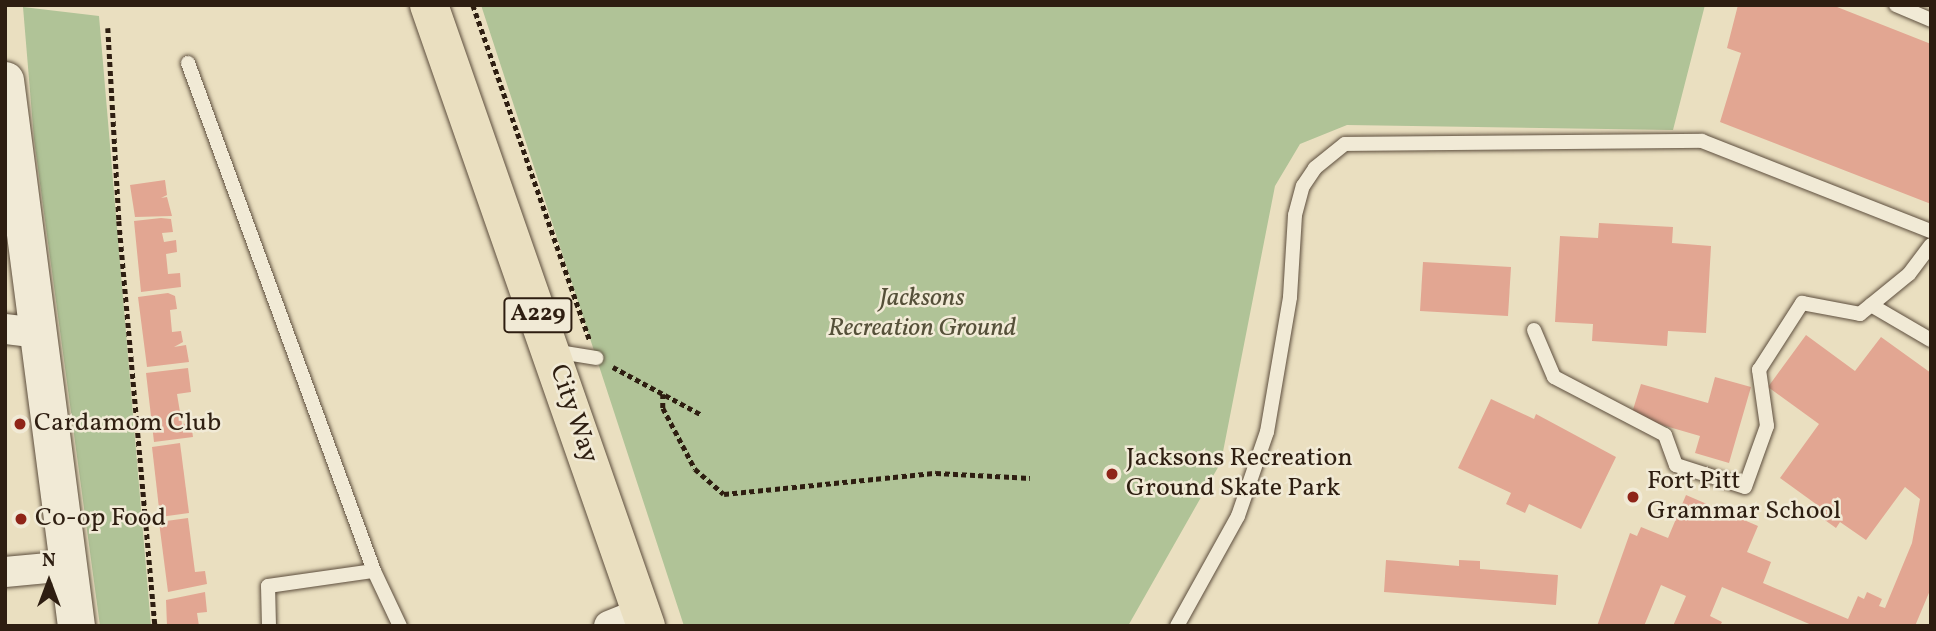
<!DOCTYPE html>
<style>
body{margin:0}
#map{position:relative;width:1936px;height:631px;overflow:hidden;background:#eadfc0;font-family:Vollkorn,serif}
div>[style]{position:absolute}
.green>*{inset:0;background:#b0c397}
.building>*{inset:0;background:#e2a692}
.path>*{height:4.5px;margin-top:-2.25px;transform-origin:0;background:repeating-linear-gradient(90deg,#2e1e11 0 5px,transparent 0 8.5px)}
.roads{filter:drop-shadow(0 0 2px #5d4e3d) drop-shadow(0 0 2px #5d4e3d)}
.service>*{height:14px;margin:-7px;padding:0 7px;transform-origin:7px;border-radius:7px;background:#f1ead6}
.minor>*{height:30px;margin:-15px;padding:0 15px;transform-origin:15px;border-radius:15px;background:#f1ead6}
.tertiary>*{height:37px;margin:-18.5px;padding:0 18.5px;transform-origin:18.5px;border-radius:18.5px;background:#f1ead6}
.primary>*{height:38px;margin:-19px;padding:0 19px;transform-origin:19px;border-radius:19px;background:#eadfc0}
.dots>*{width:19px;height:19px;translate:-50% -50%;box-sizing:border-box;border:4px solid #f1ead6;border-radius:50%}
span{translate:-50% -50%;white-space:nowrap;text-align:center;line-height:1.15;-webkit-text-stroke:5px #f1ead6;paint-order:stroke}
.shield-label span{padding:2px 5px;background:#f1ead6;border:2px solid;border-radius:5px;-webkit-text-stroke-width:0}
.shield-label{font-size:24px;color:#2e1e11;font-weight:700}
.park-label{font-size:26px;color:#555039;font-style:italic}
.street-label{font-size:26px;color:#2e1e11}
.poi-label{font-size:26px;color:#2e1e11}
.left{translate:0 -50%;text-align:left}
.frame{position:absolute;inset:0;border:7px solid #2e1e11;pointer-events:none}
.north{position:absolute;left:14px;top:547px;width:70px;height:70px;-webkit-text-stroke:5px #f1ead6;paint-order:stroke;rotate:0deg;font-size:19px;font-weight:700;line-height:28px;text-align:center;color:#2e1e11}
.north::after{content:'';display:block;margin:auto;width:24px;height:32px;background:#2e1e11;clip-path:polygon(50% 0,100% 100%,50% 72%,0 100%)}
</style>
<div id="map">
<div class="green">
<i style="clip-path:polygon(481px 5px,1705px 5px,1673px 130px,1347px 125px,1300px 144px,1275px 186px,1221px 462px,1128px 626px,684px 626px)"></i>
<i style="clip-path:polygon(23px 7px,99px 16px,151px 626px,100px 626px,34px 139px)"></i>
</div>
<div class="building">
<i style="clip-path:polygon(1738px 5px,1832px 5px,1931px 44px,1931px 204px,1720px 122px,1741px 53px,1727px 48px)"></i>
<i style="clip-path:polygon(165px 180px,167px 195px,161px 198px,167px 197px,172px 216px,135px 217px,130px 185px)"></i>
<i style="clip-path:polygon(161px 218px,171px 219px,173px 232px,162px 233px,164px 242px,176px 240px,177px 252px,166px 254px,168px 274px,180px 273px,181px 287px,141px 292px,134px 221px)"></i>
<i style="clip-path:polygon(1599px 223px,1673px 227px,1672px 243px,1711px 246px,1706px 333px,1668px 331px,1667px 346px,1592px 341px,1593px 324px,1555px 322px,1560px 236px,1598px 238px)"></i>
<i style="clip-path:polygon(1423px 262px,1511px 267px,1508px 316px,1420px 311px)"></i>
<i style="clip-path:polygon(168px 293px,175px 296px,177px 309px,170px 310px,172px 332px,181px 331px,183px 342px,174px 347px,186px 345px,189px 362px,147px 367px,138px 297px)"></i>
<i style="clip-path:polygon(1806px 335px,1855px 371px,1881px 337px,1931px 373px,1931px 588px,1915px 626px,1814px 626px,1722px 587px,1710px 616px,1722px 622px,1720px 626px,1673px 626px,1686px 596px,1661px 585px,1644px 626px,1597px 626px,1630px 533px,1637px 536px,1641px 527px,1668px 538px,1686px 495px,1758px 526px,1747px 552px,1771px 562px,1763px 583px,1848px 619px,1858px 596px,1864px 599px,1867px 592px,1882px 599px,1879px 606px,1885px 608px,1912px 543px,1920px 499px,1905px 487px,1866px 540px,1840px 522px,1836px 528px,1822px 518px,1827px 512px,1780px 478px,1819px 424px,1768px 387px)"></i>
<i style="clip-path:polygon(188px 368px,191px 392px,177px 394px,182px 424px,191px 423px,193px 437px,154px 442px,146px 373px)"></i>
<i style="clip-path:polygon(1715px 377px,1751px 387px,1729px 463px,1695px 453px,1700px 436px,1631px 416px,1641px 384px,1708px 403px)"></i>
<i style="clip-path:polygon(1491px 399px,1534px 419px,1536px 414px,1616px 457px,1581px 529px,1529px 504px,1525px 513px,1506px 504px,1511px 493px,1458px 468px)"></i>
<i style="clip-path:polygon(180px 443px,189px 513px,160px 517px,152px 447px)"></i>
<i style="clip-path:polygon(188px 518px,195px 572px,205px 571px,207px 584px,168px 592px,159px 522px)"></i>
<i style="clip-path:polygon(1386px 560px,1459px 566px,1459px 560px,1480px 561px,1480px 569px,1558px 575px,1556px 605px,1384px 592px)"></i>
<i style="clip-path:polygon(205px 592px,207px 612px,197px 613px,199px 626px,167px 626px,166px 600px)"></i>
</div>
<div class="path">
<i style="left:473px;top:5px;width:354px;rotate:70.8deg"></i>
<i style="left:108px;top:28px;width:193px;rotate:86.7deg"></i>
<i style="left:119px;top:221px;width:407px;rotate:84.9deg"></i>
<i style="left:613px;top:367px;width:101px;rotate:28.3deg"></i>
<i style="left:663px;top:394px;width:14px;rotate:90deg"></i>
<i style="left:663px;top:408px;width:69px;rotate:62.3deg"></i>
<i style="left:695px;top:469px;width:38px;rotate:41deg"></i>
<i style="left:724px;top:494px;width:213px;rotate:-5.7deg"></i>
<i style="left:936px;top:473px;width:94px;rotate:3deg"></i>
</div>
<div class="roads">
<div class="service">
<i style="left:1896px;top:5px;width:38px;rotate:23deg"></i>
<i style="left:188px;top:63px;width:541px;rotate:69.89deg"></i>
<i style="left:374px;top:571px;width:61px;rotate:64.7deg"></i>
<i style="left:1871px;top:305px;width:69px;rotate:30.3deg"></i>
<i style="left:1534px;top:330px;width:51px;rotate:66.9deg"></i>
<i style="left:1554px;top:377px;width:125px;rotate:27.6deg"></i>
<i style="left:1665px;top:435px;width:32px;rotate:70deg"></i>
<i style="left:1676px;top:465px;width:72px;rotate:17.7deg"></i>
<i style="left:1745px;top:487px;width:65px;rotate:-70.2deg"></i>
<i style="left:1767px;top:426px;width:57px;rotate:-98.1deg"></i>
<i style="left:1759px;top:370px;width:80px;rotate:-57.3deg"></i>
<i style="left:1802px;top:303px;width:59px;rotate:10.7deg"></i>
<i style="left:1860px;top:314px;width:63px;rotate:-39.2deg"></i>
<i style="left:1909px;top:274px;width:36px;rotate:-53deg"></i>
<i style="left:553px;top:351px;width:44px;rotate:9.2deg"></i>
<i style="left:269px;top:626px;width:40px;rotate:-91.4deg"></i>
<i style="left:268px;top:586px;width:107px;rotate:-8.1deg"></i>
<i style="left:1177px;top:626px;width:126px;rotate:-61deg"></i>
<i style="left:1238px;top:516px;width:89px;rotate:-71deg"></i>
<i style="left:1267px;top:432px;width:137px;rotate:-80.3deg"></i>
<i style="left:1290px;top:297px;width:82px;rotate:-86.5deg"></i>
<i style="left:1295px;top:215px;width:30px;rotate:-75deg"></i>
<i style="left:1303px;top:186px;width:22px;rotate:-56deg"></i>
<i style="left:1315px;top:168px;width:38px;rotate:-39deg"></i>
<i style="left:1345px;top:144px;width:357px;rotate:-0.5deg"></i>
<i style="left:1702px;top:141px;width:246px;rotate:21.5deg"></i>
</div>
<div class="minor">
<i style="left:5px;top:329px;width:32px;rotate:7deg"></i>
<i style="left:5px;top:572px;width:63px;rotate:-5.4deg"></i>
<i style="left:609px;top:626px;width:35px;rotate:-22deg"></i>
</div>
<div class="tertiary">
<i style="left:5px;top:80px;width:551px;rotate:82.59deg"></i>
</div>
<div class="primary">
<i style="left:429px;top:5px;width:658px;rotate:70.74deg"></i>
</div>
</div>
<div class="dots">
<i style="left:20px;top:424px;background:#8f2418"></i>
<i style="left:1112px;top:474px;background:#8f2418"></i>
<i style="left:1633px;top:497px;background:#8f2418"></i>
<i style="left:21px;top:519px;background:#8f2418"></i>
</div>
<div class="shield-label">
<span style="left:538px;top:315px">A229</span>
</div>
<div class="park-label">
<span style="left:922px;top:314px">Jacksons<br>Recreation Ground</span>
</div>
<div class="street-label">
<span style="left:573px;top:414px;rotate:71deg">City Way</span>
</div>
<div class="poi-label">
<span class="left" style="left:34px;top:424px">Cardamom Club</span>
<span class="left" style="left:1126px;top:474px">Jacksons Recreation<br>Ground Skate Park</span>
<span class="left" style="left:1647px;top:497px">Fort Pitt<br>Grammar School</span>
<span class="left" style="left:35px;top:519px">Co-op Food</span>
</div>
<div class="frame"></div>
<div class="north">N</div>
</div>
